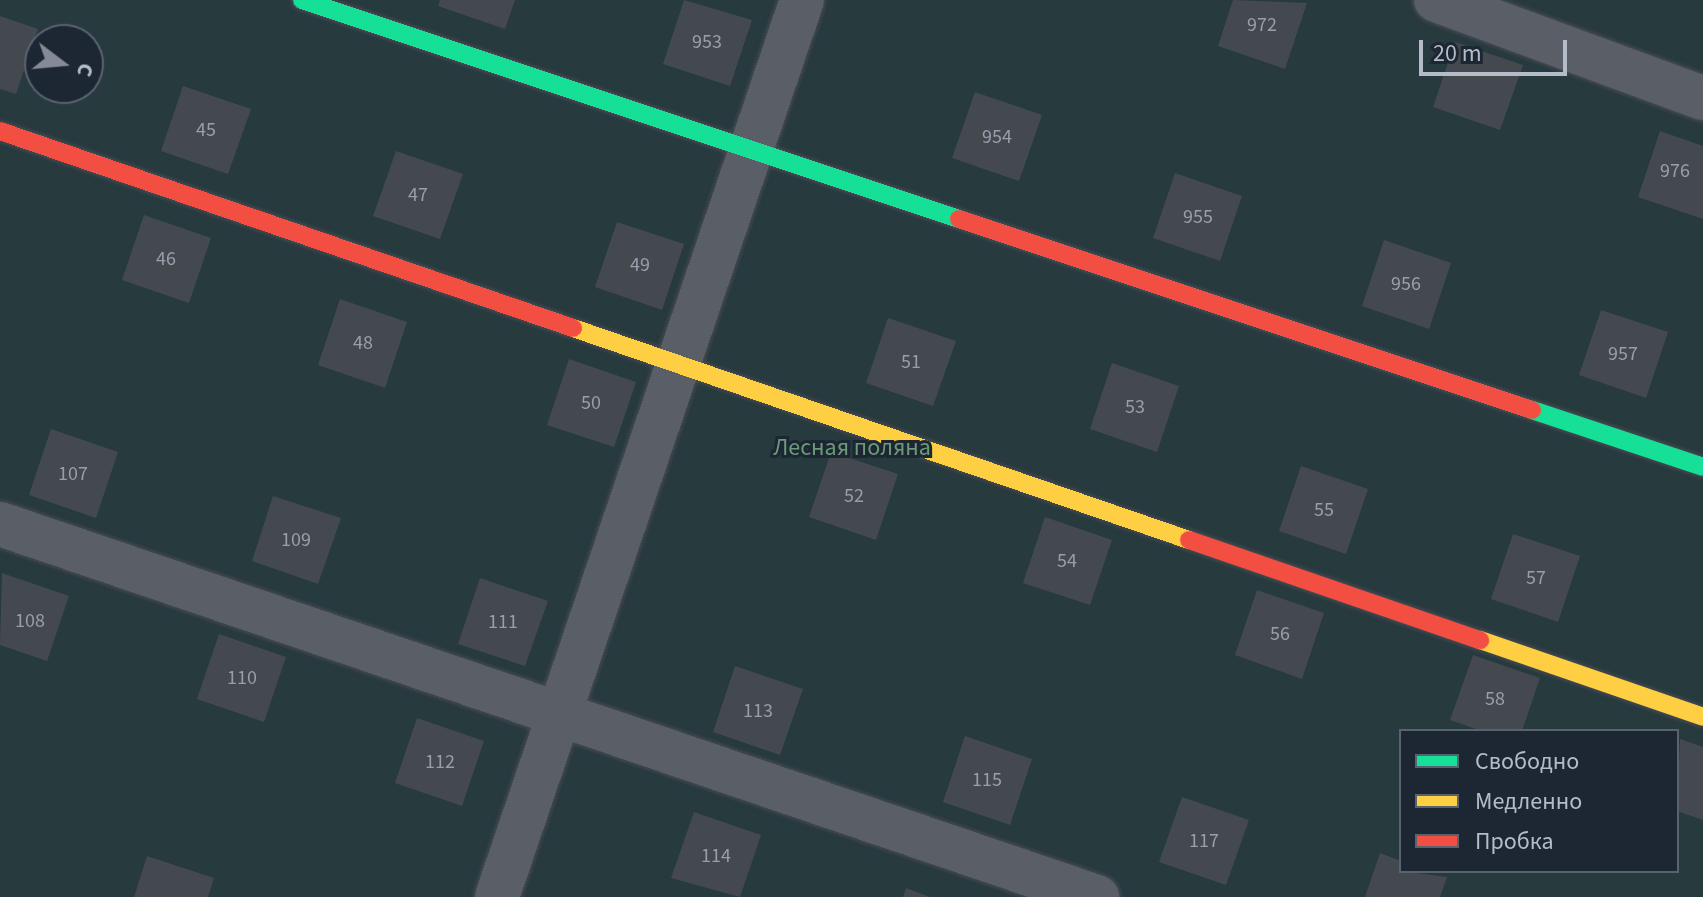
<!DOCTYPE html>
<meta charset="utf-8">
<style>
body{margin:0}
#map{position:relative;width:1703px;height:897px;overflow:hidden;background:#2a3038;font-family:"Source Sans 3",sans-serif}
div>[style]{position:absolute}
.green>*{inset:0;background:#273a3e}
.building>*{inset:0;background:#444950}
.roads{filter:drop-shadow(0 0 2px #484c53) drop-shadow(0 0 2px #484c53)}
.street>*{height:44px;margin:-22px;padding:0 22px;transform-origin:22px;border-radius:22px;background:#5a5e66}
.fast>*{height:18px;margin:-9px;padding:0 9px;transform-origin:9px;border-radius:9px;background:#16e098}
.slow>*{height:18px;margin:-9px;padding:0 9px;transform-origin:9px;border-radius:9px;background:#ffcf43}
.jam>*{height:18px;margin:-9px;padding:0 9px;transform-origin:9px;border-radius:9px;background:#f24e42}
span{translate:-50% -50%;white-space:nowrap;text-align:center;line-height:1.15;-webkit-text-stroke:6px #1d2633;paint-order:stroke}
.number-label{font-size:20px;color:#989fab}
.number-label span{-webkit-text-stroke-width:0}
.park-label{font-size:24px;color:#6b9a76}
.legend{position:absolute;left:1399px;top:729px;width:280px;height:144px;box-sizing:border-box;background:#1d2633;border:2px solid #59626f;margin:0;padding:10px 14px;list-style:none;font-size:24px;color:#b4bcc9}
.legend li{display:flex;align-items:center;gap:16px;height:40px}
.legend b{width:40px;border:2px solid #59626f}
.north{position:absolute;left:24px;top:24px;width:80px;height:80px;box-sizing:border-box;background:#1d2633;border:2px solid #59626f;border-radius:50%;rotate:106deg;font-size:22px;font-weight:700;line-height:32px;text-align:center;color:#b4bcc9}
.north::after{content:'';display:block;margin:auto;width:28px;height:36px;background:#848b96;clip-path:polygon(50% 0,100% 100%,50% 72%,0 100%)}
.scale{position:absolute;left:1419px;top:40px;width:148px;height:36px;box-sizing:border-box;border:4px solid #b4bcc9;border-top:0;padding-left:10px;font-size:24px;line-height:28px;white-space:nowrap;color:#b4bcc9;-webkit-text-stroke:6px #1d2633;paint-order:stroke}
</style>
<div id="map">
<div class="green">
<i style="clip-path:polygon(evenodd,0 0,1703px 0,1703px 897px,0 897px,0 0,40px 40px,88px 40px,88px 88px,40px 88px,40px 40px,0 0,1401px 731px,1677px 731px,1677px 871px,1401px 871px,1401px 731px)"></i>
</div>
<div class="building">
<i style="clip-path:polygon(440px 0,515px 0,505px 29px,438px 6px)"></i>
<i style="clip-path:polygon(684px 0,752px 20px,730px 86px,663px 64px)"></i>
<i style="clip-path:polygon(1233px 0,1307px 3px,1285px 69px,1218px 46px)"></i>
<i style="clip-path:polygon(0 16px,38px 29px,16px 94px,0 89px)"></i>
<i style="clip-path:polygon(1455px 42px,1523px 65px,1500px 130px,1433px 107px)"></i>
<i style="clip-path:polygon(183px 86px,251px 109px,228px 174px,161px 151px)"></i>
<i style="clip-path:polygon(975px 92px,1042px 115px,1019px 181px,952px 158px)"></i>
<i style="clip-path:polygon(1660px 131px,1703px 146px,1703px 219px,1638px 197px)"></i>
<i style="clip-path:polygon(396px 151px,463px 174px,440px 239px,373px 216px)"></i>
<i style="clip-path:polygon(1175px 173px,1242px 196px,1220px 261px,1153px 238px)"></i>
<i style="clip-path:polygon(144px 215px,211px 238px,189px 303px,122px 280px)"></i>
<i style="clip-path:polygon(617px 222px,684px 244px,662px 310px,595px 287px)"></i>
<i style="clip-path:polygon(1384px 240px,1451px 263px,1429px 329px,1362px 306px)"></i>
<i style="clip-path:polygon(340px 299px,407px 322px,385px 388px,318px 365px)"></i>
<i style="clip-path:polygon(1601px 310px,1668px 332px,1646px 398px,1579px 375px)"></i>
<i style="clip-path:polygon(888px 318px,956px 341px,933px 406px,866px 383px)"></i>
<i style="clip-path:polygon(569px 359px,636px 382px,614px 447px,547px 425px)"></i>
<i style="clip-path:polygon(1112px 363px,1179px 386px,1157px 452px,1090px 429px)"></i>
<i style="clip-path:polygon(51px 429px,118px 452px,96px 518px,29px 495px)"></i>
<i style="clip-path:polygon(831px 452px,898px 474px,876px 540px,809px 517px)"></i>
<i style="clip-path:polygon(1301px 466px,1368px 489px,1346px 554px,1279px 531px)"></i>
<i style="clip-path:polygon(273px 496px,341px 518px,318px 584px,252px 561px)"></i>
<i style="clip-path:polygon(1045px 517px,1112px 540px,1090px 605px,1023px 583px)"></i>
<i style="clip-path:polygon(1513px 534px,1580px 556px,1558px 622px,1491px 599px)"></i>
<i style="clip-path:polygon(2px 573px,69px 596px,47px 661px,0 645px)"></i>
<i style="clip-path:polygon(480px 578px,548px 601px,525px 666px,458px 644px)"></i>
<i style="clip-path:polygon(1257px 590px,1324px 613px,1302px 679px,1235px 655px)"></i>
<i style="clip-path:polygon(219px 634px,286px 657px,264px 722px,197px 699px)"></i>
<i style="clip-path:polygon(1473px 655px,1540px 678px,1522px 731px,1482px 731px,1450px 720px)"></i>
<i style="clip-path:polygon(735px 666px,803px 689px,780px 755px,713px 732px)"></i>
<i style="clip-path:polygon(417px 718px,484px 741px,462px 806px,395px 783px)"></i>
<i style="clip-path:polygon(965px 736px,1032px 759px,1010px 825px,943px 802px)"></i>
<i style="clip-path:polygon(1680px 739px,1703px 747px,1703px 820px,1677px 811px)"></i>
<i style="clip-path:polygon(1182px 797px,1249px 820px,1226px 885px,1159px 862px)"></i>
<i style="clip-path:polygon(694px 812px,761px 835px,740px 897px,671px 878px)"></i>
<i style="clip-path:polygon(1380px 853px,1401px 861px,1401px 871px,1447px 877px,1440px 897px,1365px 897px)"></i>
<i style="clip-path:polygon(147px 856px,214px 878px,208px 897px,134px 897px)"></i>
<i style="clip-path:polygon(906px 888px,930px 897px,903px 897px)"></i>
</div>
<div class="roads">
<div class="street">
<i style="left:1436px;top:0;width:284px;rotate:20.2deg"></i>
<i style="left:0;top:524px;width:1159px;rotate:18.78deg"></i>
<i style="left:497px;top:897px;width:947px;rotate:-71.22deg"></i>
</div>
<div class="fast">
<i style="left:302px;top:0;width:693px;rotate:18.43deg"></i>
<i style="left:1532px;top:410px;width:180px;rotate:18.4deg"></i>
</div>
<div class="slow">
<i style="left:573px;top:328px;width:651px;rotate:18.99deg"></i>
<i style="left:1480px;top:640px;width:236px;rotate:19deg"></i>
</div>
<div class="jam">
<i style="left:0;top:131px;width:606px;rotate:18.97deg"></i>
<i style="left:959px;top:219px;width:604px;rotate:18.43deg"></i>
<i style="left:1189px;top:540px;width:308px;rotate:19deg"></i>
</div>
</div>
<div class="number-label">
<span style="left:1262px;top:25px">972</span>
<span style="left:707px;top:42px">953</span>
<span style="left:206px;top:130px">45</span>
<span style="left:997px;top:137px">954</span>
<span style="left:1675px;top:171px">976</span>
<span style="left:418px;top:195px">47</span>
<span style="left:1198px;top:217px">955</span>
<span style="left:166px;top:259px">46</span>
<span style="left:640px;top:265px">49</span>
<span style="left:1406px;top:284px">956</span>
<span style="left:363px;top:343px">48</span>
<span style="left:1623px;top:354px">957</span>
<span style="left:911px;top:362px">51</span>
<span style="left:591px;top:403px">50</span>
<span style="left:1135px;top:407px">53</span>
<span style="left:73px;top:474px">107</span>
<span style="left:854px;top:496px">52</span>
<span style="left:1324px;top:510px">55</span>
<span style="left:296px;top:540px">109</span>
<span style="left:1067px;top:561px">54</span>
<span style="left:1536px;top:578px">57</span>
<span style="left:30px;top:621px">108</span>
<span style="left:503px;top:622px">111</span>
<span style="left:1280px;top:634px">56</span>
<span style="left:242px;top:678px">110</span>
<span style="left:1495px;top:699px">58</span>
<span style="left:758px;top:711px">113</span>
<span style="left:440px;top:762px">112</span>
<span style="left:987px;top:780px">115</span>
<span style="left:1204px;top:841px">117</span>
<span style="left:716px;top:856px">114</span>
</div>
<div class="park-label">
<span style="left:852px;top:448px">Лесная поляна</span>
</div>
<ul class="legend">
<li><b style="height:10px;background:#16e098"></b>Свободно</li>
<li><b style="height:10px;background:#ffcf43"></b>Медленно</li>
<li><b style="height:10px;background:#f24e42"></b>Пробка</li>
</ul>
<div class="north">С</div>
<div class="scale">20 m</div>
</div>
